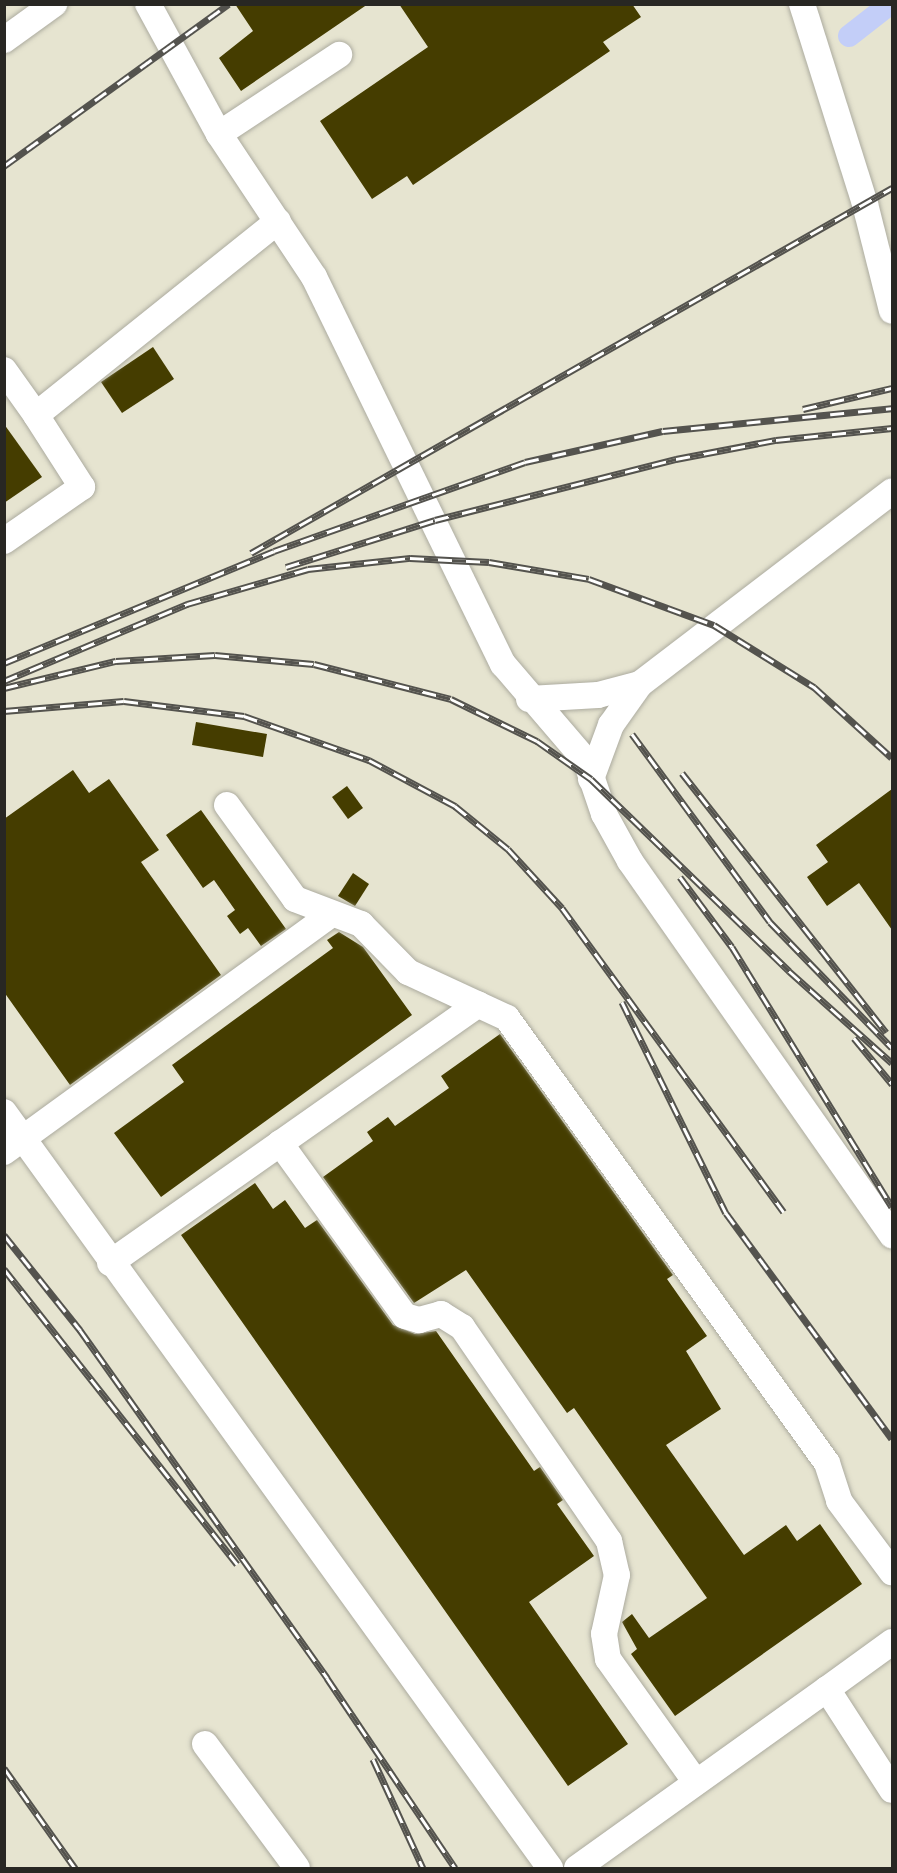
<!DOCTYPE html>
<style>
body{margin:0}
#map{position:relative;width:897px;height:1873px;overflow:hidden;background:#efeee2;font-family:"IBM Plex Sans",sans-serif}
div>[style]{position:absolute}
.built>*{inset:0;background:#e6e4d0}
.canal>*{height:22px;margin:-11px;padding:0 11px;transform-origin:11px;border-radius:11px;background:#c3cef8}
.building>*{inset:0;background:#453d00}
.roads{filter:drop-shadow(0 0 2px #acab9f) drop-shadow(0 0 2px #acab9f)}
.minor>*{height:26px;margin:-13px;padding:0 13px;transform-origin:13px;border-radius:13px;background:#fff}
.rail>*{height:7px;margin-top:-3.5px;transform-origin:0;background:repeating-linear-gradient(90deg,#fff 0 14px,#54534e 0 28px);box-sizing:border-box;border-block:2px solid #54534e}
span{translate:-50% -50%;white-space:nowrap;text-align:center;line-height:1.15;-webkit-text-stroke:6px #fff;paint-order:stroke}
.frame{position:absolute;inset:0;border:6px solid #282723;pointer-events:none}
</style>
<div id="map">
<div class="built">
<i style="clip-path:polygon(5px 5px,892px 5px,892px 1868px,5px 1868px)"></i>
</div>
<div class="canal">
<i style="left:849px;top:36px;width:52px;rotate:-38deg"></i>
</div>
<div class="building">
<i style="clip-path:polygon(235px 4px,368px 4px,241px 91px,219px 58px,253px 31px)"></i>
<i style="clip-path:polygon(399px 4px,632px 4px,641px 17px,603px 42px,610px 51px,413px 185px,407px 176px,372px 199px,320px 121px,428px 47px)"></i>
<i style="clip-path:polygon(153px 347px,174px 379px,122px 413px,101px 382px)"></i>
<i style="clip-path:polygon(4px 424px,42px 477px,4px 503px)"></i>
<i style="clip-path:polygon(196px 722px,267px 734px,263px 757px,192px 745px)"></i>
<i style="clip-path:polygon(73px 770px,89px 793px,109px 779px,159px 850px,141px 862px,221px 975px,70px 1085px,4px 992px,4px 819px)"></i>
<i style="clip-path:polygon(347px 786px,363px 808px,348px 819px,332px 797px)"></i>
<i style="clip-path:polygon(892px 789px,892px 930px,859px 883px,827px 906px,807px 877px,828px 862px,816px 845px)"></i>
<i style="clip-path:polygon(201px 810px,286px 929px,261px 946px,248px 928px,240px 934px,227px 916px,235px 910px,214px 880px,203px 888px,166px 835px)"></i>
<i style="clip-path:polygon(353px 873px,369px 884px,355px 906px,338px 896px)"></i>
<i style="clip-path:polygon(339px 932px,363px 947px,412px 1015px,161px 1197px,114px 1133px,184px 1082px,172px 1065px,333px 948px,327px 940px)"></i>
<i style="clip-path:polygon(500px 1034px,673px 1275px,667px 1279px,707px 1336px,686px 1351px,721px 1409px,666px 1445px,744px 1555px,786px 1525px,797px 1541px,820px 1524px,862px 1584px,675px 1716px,631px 1654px,637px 1649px,622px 1622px,632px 1614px,649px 1638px,707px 1598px,574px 1408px,567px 1413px,466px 1270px,414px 1303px,323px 1177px,373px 1141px,367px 1132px,388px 1117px,395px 1126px,449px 1088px,441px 1076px)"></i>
<i style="clip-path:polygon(255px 1183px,273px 1209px,285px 1200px,305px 1228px,317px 1220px,393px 1325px,415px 1334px,436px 1331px,534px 1471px,540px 1467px,563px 1500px,557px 1504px,594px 1556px,529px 1602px,628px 1744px,568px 1786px,181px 1235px)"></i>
</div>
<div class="roads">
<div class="minor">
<i style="left:148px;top:4px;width:148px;rotate:61.4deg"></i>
<i style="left:219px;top:134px;width:172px;rotate:56.4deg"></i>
<i style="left:314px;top:277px;width:431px;rotate:64deg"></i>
<i style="left:503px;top:664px;width:128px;rotate:49.4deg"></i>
<i style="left:586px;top:761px;width:56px;rotate:71.2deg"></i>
<i style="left:604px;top:814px;width:54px;rotate:61deg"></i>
<i style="left:630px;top:861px;width:457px;rotate:55deg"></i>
<i style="left:802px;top:4px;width:210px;rotate:72.5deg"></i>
<i style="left:865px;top:204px;width:110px;rotate:75.8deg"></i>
<i style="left:4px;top:40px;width:62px;rotate:-35.8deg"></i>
<i style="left:219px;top:134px;width:144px;rotate:-33.4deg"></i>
<i style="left:4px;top:370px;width:55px;rotate:54.6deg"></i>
<i style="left:36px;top:415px;width:310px;rotate:-38.7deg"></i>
<i style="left:4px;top:541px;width:95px;rotate:-34.7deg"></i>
<i style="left:82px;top:487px;width:85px;rotate:-122.6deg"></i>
<i style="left:529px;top:699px;width:69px;rotate:-3.3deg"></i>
<i style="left:598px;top:695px;width:43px;rotate:-14.7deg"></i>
<i style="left:640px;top:684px;width:317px;rotate:-37.4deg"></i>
<i style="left:591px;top:779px;width:58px;rotate:-69.7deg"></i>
<i style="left:611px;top:725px;width:50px;rotate:-54.7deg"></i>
<i style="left:227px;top:805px;width:116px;rotate:54.1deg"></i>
<i style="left:295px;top:899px;width:71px;rotate:20.7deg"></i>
<i style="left:361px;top:924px;width:67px;rotate:45.6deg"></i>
<i style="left:408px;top:972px;width:109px;rotate:24.9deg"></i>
<i style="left:507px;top:1018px;width:548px;rotate:54.28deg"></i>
<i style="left:827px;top:1463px;width:40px;rotate:72deg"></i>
<i style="left:839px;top:1501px;width:89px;rotate:53.3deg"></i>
<i style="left:4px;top:1112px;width:933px;rotate:54.16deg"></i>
<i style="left:280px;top:1143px;width:213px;rotate:54.2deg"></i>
<i style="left:405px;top:1316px;width:15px;rotate:16deg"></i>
<i style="left:419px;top:1320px;width:23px;rotate:-15deg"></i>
<i style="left:441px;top:1314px;width:25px;rotate:32deg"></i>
<i style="left:462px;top:1327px;width:260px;rotate:55.5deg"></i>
<i style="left:609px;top:1541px;width:35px;rotate:77deg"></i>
<i style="left:617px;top:1575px;width:60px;rotate:102.4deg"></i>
<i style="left:604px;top:1634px;width:25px;rotate:81deg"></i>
<i style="left:608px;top:1659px;width:150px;rotate:54.5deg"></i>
<i style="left:4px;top:1152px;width:404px;rotate:-36deg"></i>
<i style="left:110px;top:1263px;width:450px;rotate:-35.1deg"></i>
<i style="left:892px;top:1642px;width:80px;rotate:144.1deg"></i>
<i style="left:827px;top:1689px;width:120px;rotate:57.2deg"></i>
<i style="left:205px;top:1744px;width:154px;rotate:53.4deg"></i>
<i style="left:577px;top:1868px;width:307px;rotate:-35.6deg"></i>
</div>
</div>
<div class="rail">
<i style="left:4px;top:166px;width:277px;rotate:-35.8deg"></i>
<i style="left:803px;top:409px;width:91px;rotate:-13.3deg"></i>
<i style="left:251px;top:553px;width:738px;rotate:-29.66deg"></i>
<i style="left:286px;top:567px;width:156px;rotate:-17.5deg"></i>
<i style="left:435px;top:520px;width:249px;rotate:-14.2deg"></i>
<i style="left:676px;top:459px;width:102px;rotate:-10.8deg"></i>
<i style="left:776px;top:440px;width:117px;rotate:-5.9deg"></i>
<i style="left:4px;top:663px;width:292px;rotate:-22.5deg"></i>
<i style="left:274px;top:551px;width:266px;rotate:-19.5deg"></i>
<i style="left:525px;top:462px;width:141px;rotate:-12.7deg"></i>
<i style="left:663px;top:431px;width:230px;rotate:-5.7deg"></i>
<i style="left:4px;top:681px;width:199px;rotate:-22.8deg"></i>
<i style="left:187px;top:604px;width:126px;rotate:-16.1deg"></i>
<i style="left:308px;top:569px;width:103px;rotate:-6.2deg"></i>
<i style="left:410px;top:558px;width:79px;rotate:2.9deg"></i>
<i style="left:489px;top:562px;width:101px;rotate:9.6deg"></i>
<i style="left:589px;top:579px;width:133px;rotate:20.2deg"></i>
<i style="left:714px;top:625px;width:118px;rotate:31.8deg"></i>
<i style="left:814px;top:687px;width:105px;rotate:42.3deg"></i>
<i style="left:4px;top:688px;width:115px;rotate:-13.6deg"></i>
<i style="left:116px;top:661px;width:99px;rotate:-3.5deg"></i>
<i style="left:215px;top:655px;width:99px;rotate:5.2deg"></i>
<i style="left:314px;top:664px;width:141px;rotate:14.3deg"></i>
<i style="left:451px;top:699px;width:96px;rotate:26deg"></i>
<i style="left:537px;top:741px;width:66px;rotate:35.1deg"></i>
<i style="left:591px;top:779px;width:276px;rotate:44.1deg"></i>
<i style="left:789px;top:971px;width:138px;rotate:41.8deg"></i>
<i style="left:4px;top:711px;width:120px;rotate:-4.8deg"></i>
<i style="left:124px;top:701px;width:121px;rotate:7.1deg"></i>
<i style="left:244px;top:716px;width:133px;rotate:19.4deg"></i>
<i style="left:369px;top:760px;width:98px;rotate:28.1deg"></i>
<i style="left:455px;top:806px;width:68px;rotate:39.1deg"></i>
<i style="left:508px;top:849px;width:80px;rotate:47.5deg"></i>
<i style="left:562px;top:908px;width:376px;rotate:53.9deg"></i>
<i style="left:632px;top:734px;width:233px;rotate:53.7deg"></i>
<i style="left:770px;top:922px;width:175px;rotate:45.9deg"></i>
<i style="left:682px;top:773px;width:330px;rotate:51.8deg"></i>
<i style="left:680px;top:877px;width:87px;rotate:53.4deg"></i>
<i style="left:732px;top:947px;width:305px;rotate:58.4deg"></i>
<i style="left:622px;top:1002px;width:235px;rotate:63.8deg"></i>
<i style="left:726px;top:1213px;width:280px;rotate:53.7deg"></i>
<i style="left:854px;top:1038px;width:60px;rotate:50.4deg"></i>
<i style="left:4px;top:1235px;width:122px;rotate:51.3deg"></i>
<i style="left:80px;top:1330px;width:427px;rotate:54.6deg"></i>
<i style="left:327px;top:1678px;width:229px;rotate:56deg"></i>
<i style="left:4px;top:1269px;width:376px;rotate:51.7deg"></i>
<i style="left:373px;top:1759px;width:120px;rotate:65.4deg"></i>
<i style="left:4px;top:1768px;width:123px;rotate:54.6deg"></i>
</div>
<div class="frame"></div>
</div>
